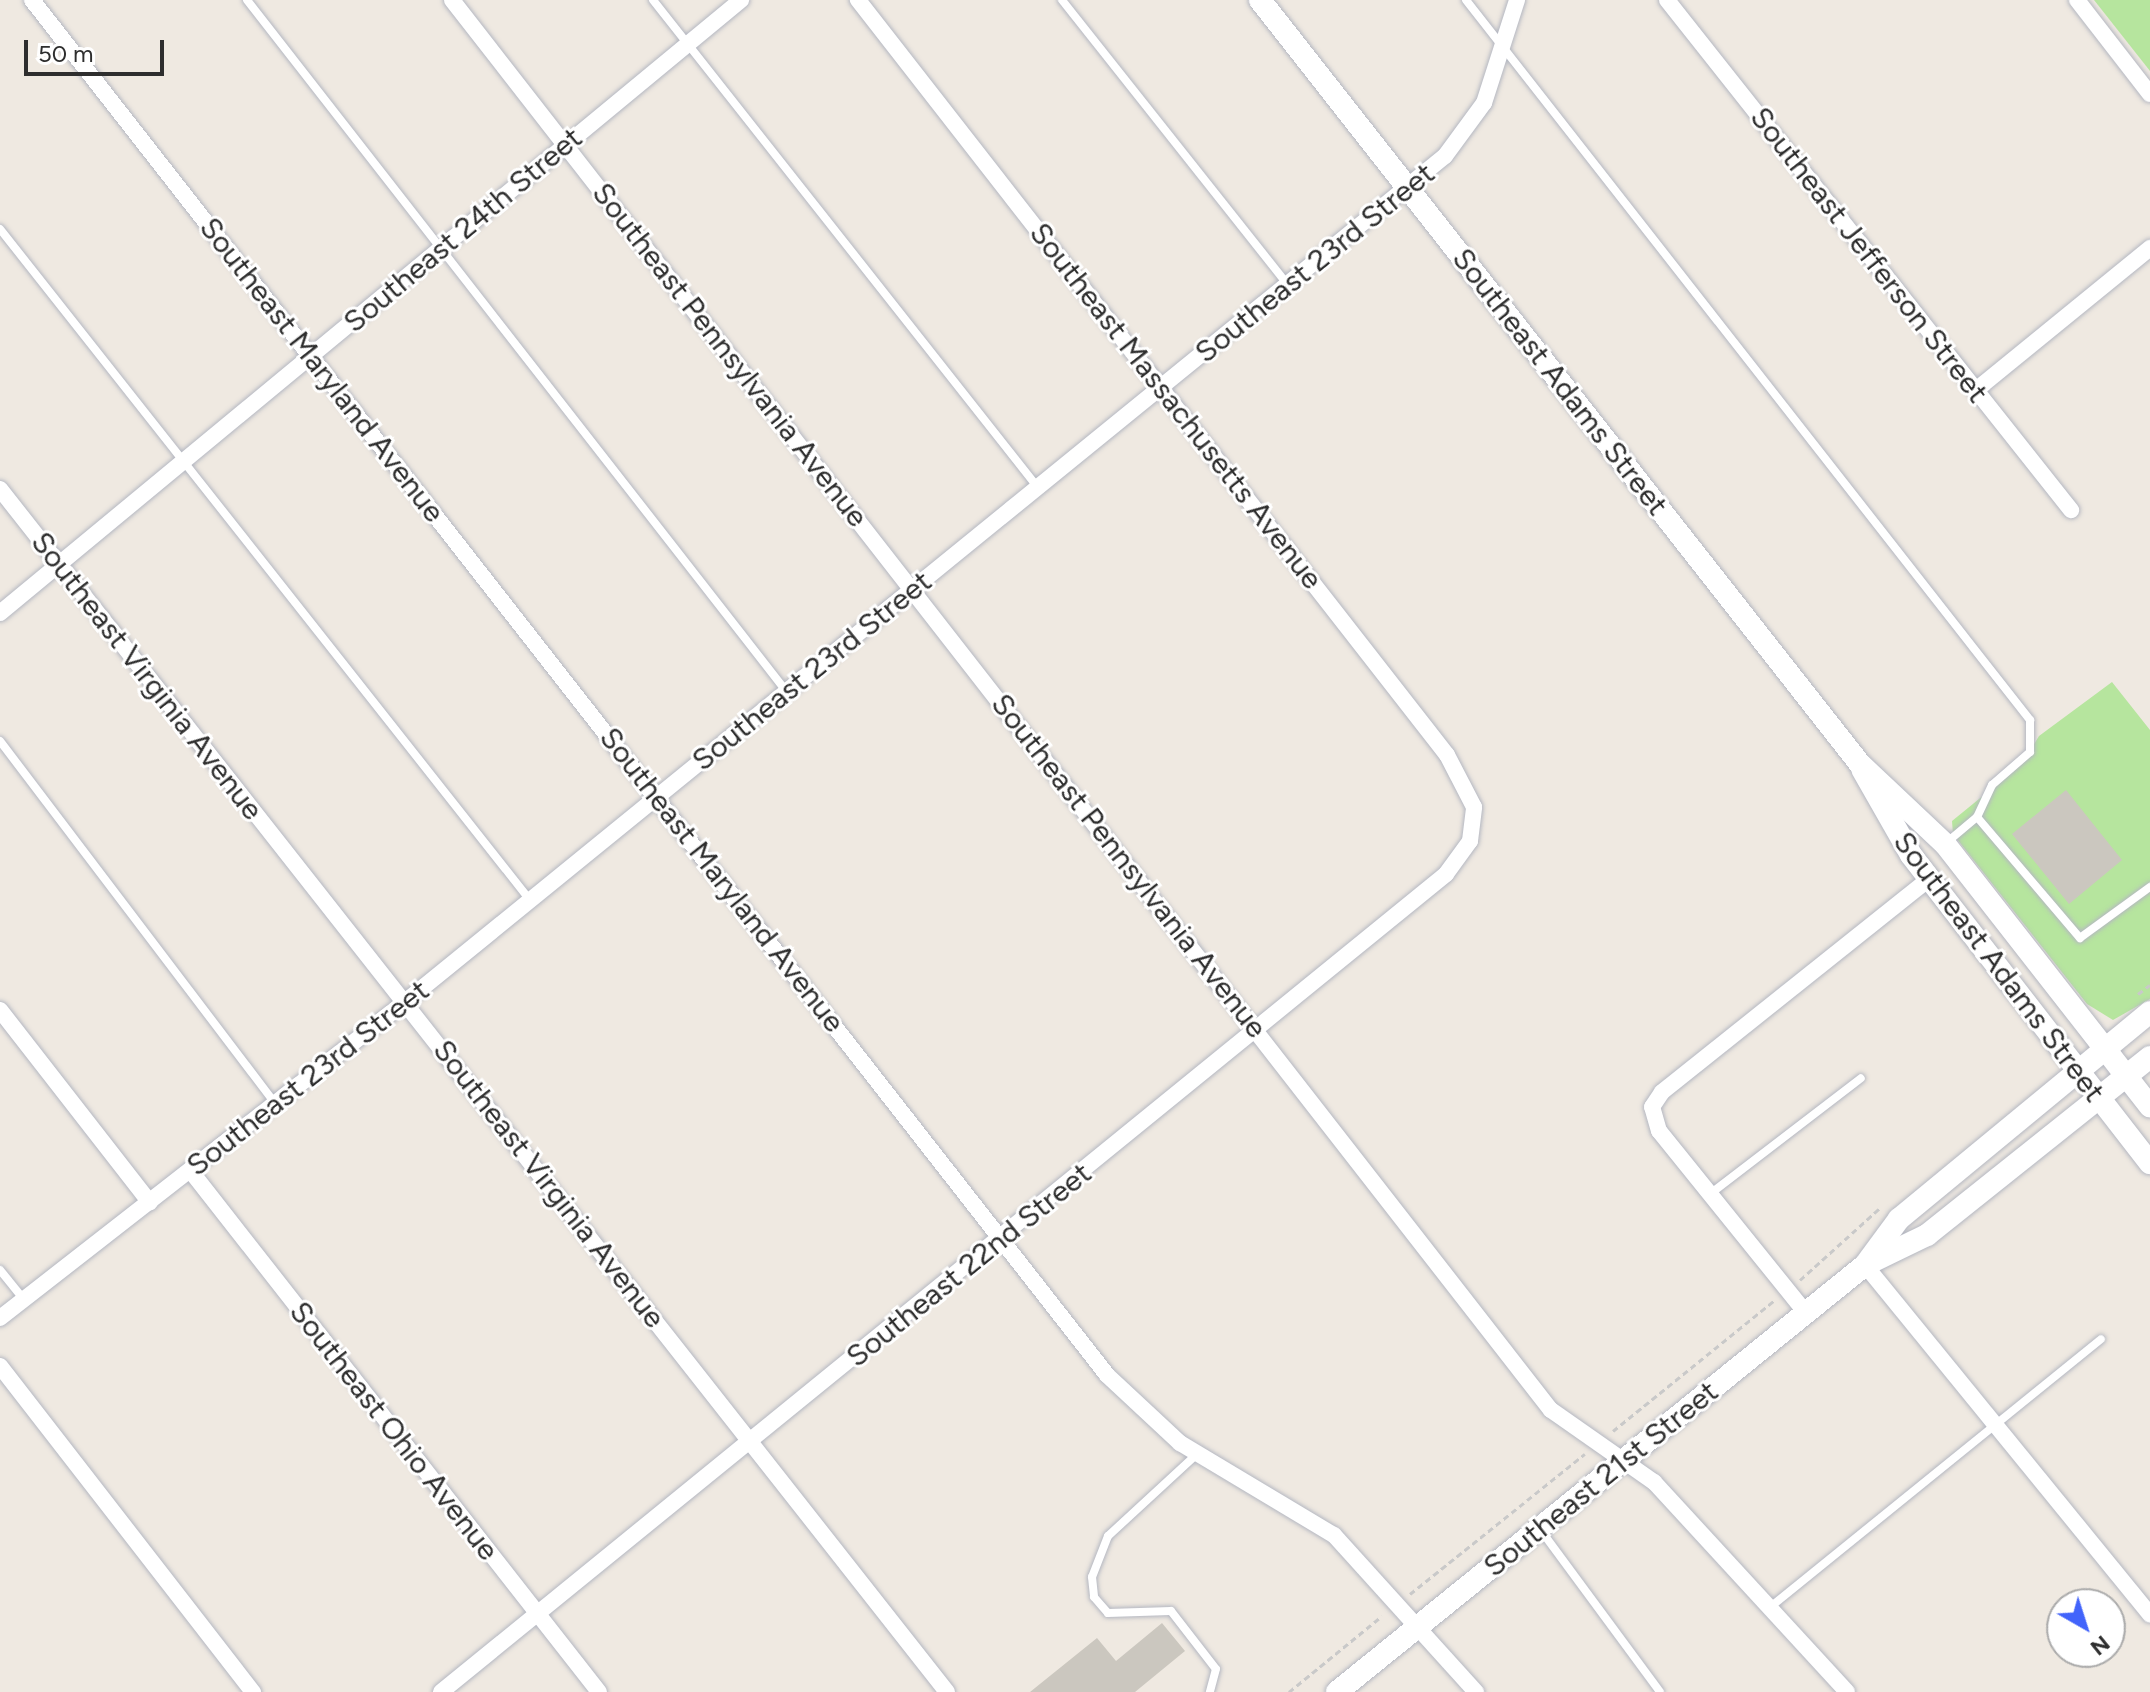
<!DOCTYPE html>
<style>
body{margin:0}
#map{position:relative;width:2150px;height:1692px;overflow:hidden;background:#efe9e1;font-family:Figtree,sans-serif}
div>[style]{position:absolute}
.green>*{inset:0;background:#b6e59e}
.building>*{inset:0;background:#cbc7bf}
.path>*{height:3px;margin-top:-1.5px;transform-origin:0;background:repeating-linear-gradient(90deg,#c9c9c9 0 6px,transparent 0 10px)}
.roads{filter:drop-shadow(0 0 2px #b4b7c1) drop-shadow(0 0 2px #b4b7c1)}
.lane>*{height:8px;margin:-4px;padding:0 4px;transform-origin:4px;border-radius:4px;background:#fff}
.street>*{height:16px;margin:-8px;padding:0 8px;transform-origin:8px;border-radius:8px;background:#fff}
.secondary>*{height:22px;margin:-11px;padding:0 11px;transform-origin:11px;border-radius:11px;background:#fff}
span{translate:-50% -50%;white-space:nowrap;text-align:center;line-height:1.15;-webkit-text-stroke:6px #fff;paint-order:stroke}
.street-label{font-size:30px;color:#2e2e2e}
.north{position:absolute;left:2046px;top:1588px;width:80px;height:80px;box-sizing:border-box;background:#fff;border:2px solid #ababab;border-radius:50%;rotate:141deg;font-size:22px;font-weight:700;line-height:32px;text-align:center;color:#2e2e2e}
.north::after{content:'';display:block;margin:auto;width:28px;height:36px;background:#4264fb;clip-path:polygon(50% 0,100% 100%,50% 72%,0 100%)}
.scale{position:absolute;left:24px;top:40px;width:140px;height:36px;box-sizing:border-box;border:4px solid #2e2e2e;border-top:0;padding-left:10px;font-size:24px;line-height:28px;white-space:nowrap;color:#2e2e2e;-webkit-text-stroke:6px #fff;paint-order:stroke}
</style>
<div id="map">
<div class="green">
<i style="clip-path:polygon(2094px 0,2150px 0,2150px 71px)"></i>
<i style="clip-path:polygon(2112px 682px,2150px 730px,2150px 999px,2113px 1020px,2087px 1004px,1953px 834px,1952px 821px,2022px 764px,2039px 736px)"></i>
</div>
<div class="building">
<i style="clip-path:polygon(2066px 790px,2122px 860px,2069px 904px,2012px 834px)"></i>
<i style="clip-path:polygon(1162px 1623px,1185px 1651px,1135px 1692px,1030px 1692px,1097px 1638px,1116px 1661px)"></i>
</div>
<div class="path">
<i style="left:2138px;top:994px;width:15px;rotate:-37deg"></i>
<i style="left:1800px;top:1280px;width:108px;rotate:-42deg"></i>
<i style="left:1613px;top:1431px;width:208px;rotate:-39deg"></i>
<i style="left:1410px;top:1594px;width:224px;rotate:-38.7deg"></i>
<i style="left:1289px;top:1692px;width:120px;rotate:-39.3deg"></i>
</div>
<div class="roads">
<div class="lane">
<i style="left:247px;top:0;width:876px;rotate:52.04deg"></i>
<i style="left:653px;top:0;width:623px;rotate:51.71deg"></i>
<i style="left:1062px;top:0;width:362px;rotate:51.6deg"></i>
<i style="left:1466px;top:0;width:915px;rotate:51.93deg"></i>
<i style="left:2030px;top:720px;width:32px;rotate:90deg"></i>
<i style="left:2030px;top:752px;width:50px;rotate:139deg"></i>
<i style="left:1992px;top:785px;width:35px;rotate:115deg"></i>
<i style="left:0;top:229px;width:855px;rotate:51.7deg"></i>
<i style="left:0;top:741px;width:455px;rotate:52.8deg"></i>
<i style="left:1946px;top:843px;width:40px;rotate:-40deg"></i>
<i style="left:1977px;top:817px;width:159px;rotate:49.6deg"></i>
<i style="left:2080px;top:938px;width:87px;rotate:-36.1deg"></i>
<i style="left:1710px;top:1194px;width:190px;rotate:-37.5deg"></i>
<i style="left:0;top:1270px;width:38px;rotate:51deg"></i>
<i style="left:1197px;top:1454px;width:121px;rotate:137.3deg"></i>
<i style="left:1108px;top:1536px;width:44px;rotate:111.3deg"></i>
<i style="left:1092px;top:1577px;width:20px;rotate:84deg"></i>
<i style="left:1094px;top:1597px;width:21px;rotate:49deg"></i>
<i style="left:1108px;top:1613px;width:63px;rotate:-1.8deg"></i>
<i style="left:1171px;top:1611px;width:73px;rotate:52.2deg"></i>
<i style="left:1216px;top:1669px;width:24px;rotate:105deg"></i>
<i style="left:1540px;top:1529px;width:202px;rotate:53.6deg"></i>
<i style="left:1769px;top:1608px;width:427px;rotate:-39deg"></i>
</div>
<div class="street">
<i style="left:32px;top:0;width:1745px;rotate:51.98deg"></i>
<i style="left:1107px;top:1375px;width:100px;rotate:43deg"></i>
<i style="left:1180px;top:1443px;width:179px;rotate:30.9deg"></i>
<i style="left:1334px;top:1535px;width:212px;rotate:47.9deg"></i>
<i style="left:452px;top:0;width:1788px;rotate:52.07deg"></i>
<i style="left:1551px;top:1410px;width:126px;rotate:35deg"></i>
<i style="left:1654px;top:1482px;width:285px;rotate:47.4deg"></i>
<i style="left:1667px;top:0;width:651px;rotate:51.62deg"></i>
<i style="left:2077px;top:0;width:119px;rotate:52.2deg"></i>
<i style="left:1976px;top:390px;width:225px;rotate:-39.2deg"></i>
<i style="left:0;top:489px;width:1531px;rotate:51.79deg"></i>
<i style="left:0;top:613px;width:962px;rotate:-39.6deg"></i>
<i style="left:0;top:1010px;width:244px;rotate:52.1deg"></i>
<i style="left:190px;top:1170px;width:663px;rotate:51.92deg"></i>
<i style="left:1865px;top:1265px;width:451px;rotate:50.8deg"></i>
<i style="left:1806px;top:1313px;width:234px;rotate:-128.9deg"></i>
<i style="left:1659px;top:1131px;width:25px;rotate:-106deg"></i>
<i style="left:1652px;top:1107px;width:18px;rotate:-56deg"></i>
<i style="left:1662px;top:1092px;width:342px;rotate:-38.6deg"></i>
<i style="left:0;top:1318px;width:514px;rotate:-37.96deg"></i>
<i style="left:405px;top:1002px;width:1341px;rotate:-39.13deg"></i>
<i style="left:1445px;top:156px;width:66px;rotate:-53.7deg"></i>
<i style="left:1484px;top:103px;width:108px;rotate:-72.2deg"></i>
<i style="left:0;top:1366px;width:413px;rotate:52.2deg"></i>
<i style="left:441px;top:1692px;width:1296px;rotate:-39.14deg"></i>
<i style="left:1446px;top:874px;width:41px;rotate:-54deg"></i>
<i style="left:1470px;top:841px;width:34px;rotate:-83deg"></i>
<i style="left:1474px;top:807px;width:59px;rotate:-117.4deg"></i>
<i style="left:1447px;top:755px;width:958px;rotate:-127.96deg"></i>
</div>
<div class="secondary">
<i style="left:1260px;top:0;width:971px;rotate:51.86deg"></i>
<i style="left:1860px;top:764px;width:117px;rotate:43.3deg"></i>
<i style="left:1945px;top:844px;width:333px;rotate:52deg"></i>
<i style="left:1862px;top:769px;width:99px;rotate:60.3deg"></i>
<i style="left:1911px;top:855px;width:390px;rotate:52.2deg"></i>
<i style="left:1868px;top:1261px;width:52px;rotate:-53.6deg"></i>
<i style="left:1899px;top:1219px;width:325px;rotate:-39.5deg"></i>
<i style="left:1337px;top:1692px;width:679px;rotate:-38.96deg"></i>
<i style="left:1865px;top:1265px;width:69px;rotate:-25.8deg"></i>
<i style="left:1927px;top:1235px;width:285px;rotate:-38.6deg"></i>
</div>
</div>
<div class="street-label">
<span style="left:463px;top:230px;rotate:-40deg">Southeast 24th Street</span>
<span style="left:1869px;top:255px;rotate:52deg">Southeast Jefferson Street</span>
<span style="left:1315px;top:263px;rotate:-39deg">Southeast 23rd Street</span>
<span style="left:730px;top:355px;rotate:52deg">Southeast Pennsylvania Avenue</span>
<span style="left:322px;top:370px;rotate:52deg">Southeast Maryland Avenue</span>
<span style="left:1560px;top:382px;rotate:52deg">Southeast Adams Street</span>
<span style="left:1176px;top:406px;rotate:52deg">Southeast Massachusetts Avenue</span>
<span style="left:812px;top:671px;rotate:-39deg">Southeast 23rd Street</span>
<span style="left:147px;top:676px;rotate:52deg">Southeast Virginia Avenue</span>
<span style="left:1129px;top:866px;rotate:52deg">Southeast Pennsylvania Avenue</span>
<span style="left:722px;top:880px;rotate:52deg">Southeast Maryland Avenue</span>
<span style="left:1999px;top:967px;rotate:53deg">Southeast Adams Street</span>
<span style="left:308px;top:1078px;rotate:-38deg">Southeast 23rd Street</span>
<span style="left:549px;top:1184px;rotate:52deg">Southeast Virginia Avenue</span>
<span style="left:969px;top:1265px;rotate:-39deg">Southeast 22nd Street</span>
<span style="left:394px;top:1431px;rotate:52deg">Southeast Ohio Avenue</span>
<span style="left:1601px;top:1479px;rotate:-39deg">Southeast 21st Street</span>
</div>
<div class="north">N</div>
<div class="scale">50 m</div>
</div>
